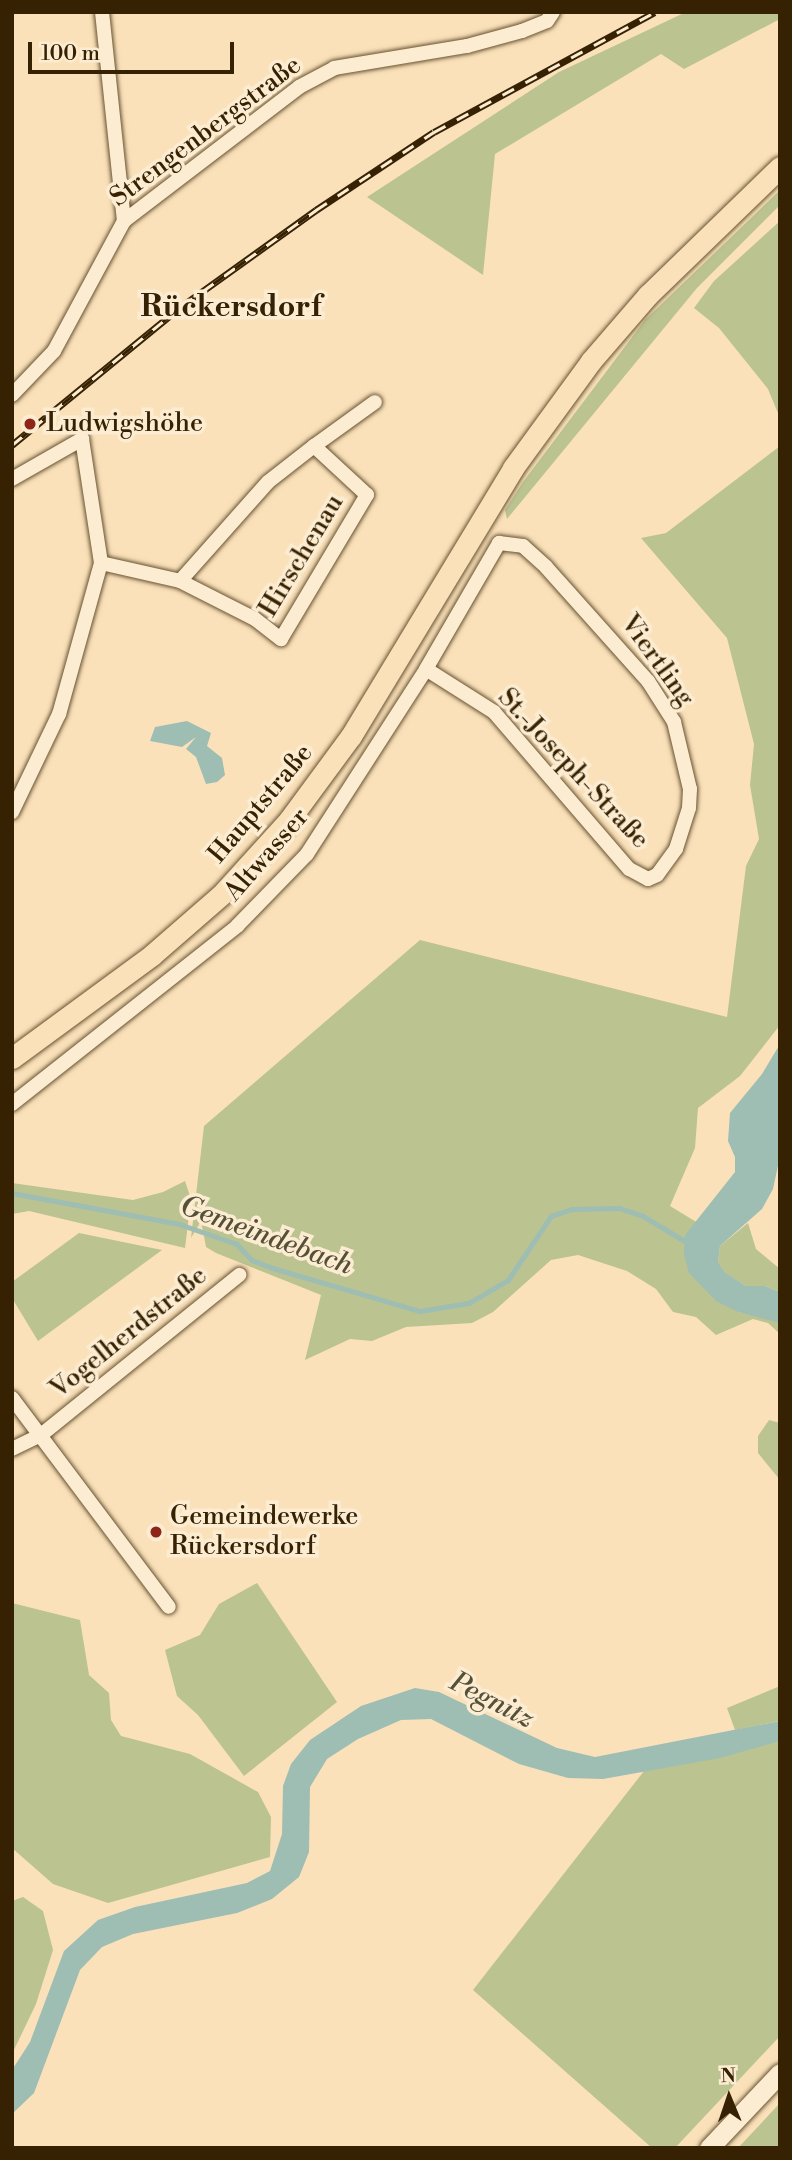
<!DOCTYPE html>
<meta charset="utf-8">
<style>
body{margin:0}
#map{position:relative;width:792px;height:2160px;overflow:hidden;background:#fae1ba;font-family:"Libre Bodoni",serif}
div>[style]{position:absolute}
.green>*{inset:0;background:#bbc391}
.water>*{inset:0;background:#9ebdb3}
.stream>*{height:4.5px;margin:-2.25px;padding:0 2.25px;transform-origin:2.25px;border-radius:2.25px;background:#9ebdb3}
.roads{filter:drop-shadow(0 0 2px #675231) drop-shadow(0 0 2px #675231)}
.minor>*{height:14px;margin:-7px;padding:0 7px;transform-origin:7px;border-radius:7px;background:#fcecd2}
.secondary>*{height:19px;margin:-9.5px;padding:0 9.5px;transform-origin:9.5px;border-radius:9.5px;background:#fcecd2}
.primary>*{height:21px;margin:-10.5px;padding:0 10.5px;transform-origin:10.5px;border-radius:10.5px;background:#fae1ba}
.rail>*{height:7px;margin-top:-3.5px;transform-origin:0;background:repeating-linear-gradient(90deg,#fcecd2 0 13px,#362203 0 26px);box-sizing:border-box;border-block:2px solid #362203}
.dots>*{width:19px;height:19px;translate:-50% -50%;box-sizing:border-box;border:4px solid #fcecd2;border-radius:50%}
span{translate:-50% -50%;white-space:nowrap;text-align:center;line-height:1.15;-webkit-text-stroke:7px #fcecd2;paint-order:stroke}
.street-label{font-size:26px;color:#362203}
.poi-label{font-size:26px;color:#362203}
.left{translate:0 -50%;text-align:left}
.water-label{font-size:28px;color:#555038;font-style:italic}
.quarter-label{font-size:30px;color:#362203;font-weight:700}
.frame{position:absolute;inset:0;border:14px solid #362203;pointer-events:none}
.north{position:absolute;left:694px;top:2062px;width:70px;height:70px;-webkit-text-stroke:5px #fcecd2;paint-order:stroke;rotate:358deg;font-size:19px;font-weight:700;line-height:28px;text-align:center;color:#362203}
.north::after{content:'';display:block;margin:auto;width:24px;height:32px;background:#362203;clip-path:polygon(50% 0,100% 100%,50% 72%,0 100%)}
.scale{position:absolute;left:28px;top:42px;width:206px;height:32px;box-sizing:border-box;border:4px solid #362203;border-top:0;padding-left:9px;font-size:21px;line-height:24px;white-space:nowrap;color:#362203;-webkit-text-stroke:5px #fcecd2;paint-order:stroke}
</style>
<div id="map">
<div class="green">
<i style="clip-path:polygon(686px 12px,780px 12px,780px 19px,684px 69px,661px 54px,495px 154px,483px 275px,367px 197px,559px 72px)"></i>
<i style="clip-path:polygon(780px 190px,780px 205px,697px 288px,507px 519px,505px 510px,523px 482px,645px 320px)"></i>
<i style="clip-path:polygon(780px 221px,780px 418px,768px 389px,719px 328px,694px 308px,714px 281px)"></i>
<i style="clip-path:polygon(780px 446px,780px 1025px,740px 1076px,698px 1108px,695px 1148px,670px 1206px,698px 1223px,685px 1235px,738px 1312px,772px 1318px,780px 1323px,780px 1334px,768px 1323px,753px 1319px,716px 1335px,696px 1317px,673px 1312px,656px 1289px,627px 1271px,578px 1255px,551px 1260px,493px 1312px,472px 1323px,406px 1327px,372px 1341px,350px 1339px,305px 1360px,321px 1295px,216px 1253px,206px 1247px,201px 1221px,191px 1238px,204px 1126px,420px 940px,727px 1017px,746px 866px,759px 839px,750px 785px,754px 744px,727px 638px,641px 538px,666px 533px)"></i>
<i style="clip-path:polygon(185px 1181px,191px 1199px,185px 1248px,29px 1211px,12px 1214px,12px 1183px,133px 1200px,163px 1192px)"></i>
<i style="clip-path:polygon(748px 1223px,756px 1249px,780px 1269px,780px 1292px,765px 1286px,746px 1286px,723px 1272px,718px 1262px,720px 1246px)"></i>
<i style="clip-path:polygon(79px 1233px,162px 1250px,38px 1341px,12px 1298px,12px 1282px)"></i>
<i style="clip-path:polygon(769px 1420px,780px 1423px,780px 1480px,758px 1453px,758px 1436px)"></i>
<i style="clip-path:polygon(257px 1583px,337px 1702px,244px 1776px,198px 1715px,177px 1696px,165px 1650px,200px 1635px,219px 1604px)"></i>
<i style="clip-path:polygon(12px 1603px,80px 1620px,89px 1675px,109px 1693px,111px 1720px,121px 1736px,190px 1754px,258px 1792px,271px 1817px,270px 1857px,108px 1903px,53px 1884px,12px 1848px)"></i>
<i style="clip-path:polygon(780px 1686px,779px 1721px,735px 1730px,727px 1708px)"></i>
<i style="clip-path:polygon(780px 1741px,780px 2036px,675px 2148px,652px 2148px,473px 1990px,644px 1771px)"></i>
<i style="clip-path:polygon(23px 1897px,43px 1911px,53px 1950px,36px 2004px,12px 2054px,12px 1901px)"></i>
<i style="clip-path:polygon(780px 2103px,780px 2148px,738px 2148px)"></i>
</div>
<div class="water">
<i style="clip-path:polygon(187px 721px,211px 733px,207px 746px,222px 758px,225px 775px,217px 782px,206px 784px,196px 757px,186px 749px,196px 737px,182px 747px,150px 741px,155px 727px)"></i>
<i style="clip-path:polygon(780px 1044px,780px 1156px,773px 1189px,762px 1209px,720px 1246px,718px 1262px,724px 1272px,746px 1286px,765px 1286px,780px 1292px,780px 1323px,738px 1312px,716px 1301px,689px 1273px,684px 1254px,685px 1235px,735px 1172px,735px 1157px,728px 1141px,730px 1113px,762px 1074px)"></i>
<i style="clip-path:polygon(415px 1688px,439px 1692px,557px 1748px,595px 1757px,780px 1721px,780px 1741px,720px 1758px,603px 1779px,568px 1778px,519px 1764px,431px 1719px,401px 1720px,358px 1739px,327px 1759px,310px 1787px,309px 1852px,299px 1877px,272px 1899px,237px 1913px,133px 1934px,102px 1947px,80px 1970px,34px 2093px,12px 2114px,12px 2070px,30px 2042px,64px 1951px,98px 1920px,135px 1907px,247px 1883px,270px 1871px,282px 1834px,283px 1786px,291px 1764px,310px 1740px,361px 1706px)"></i>
</div>
<div class="stream">
<i style="left:12px;top:1193px;width:170px;rotate:10.5deg"></i>
<i style="left:179px;top:1224px;width:61px;rotate:19deg"></i>
<i style="left:237px;top:1244px;width:22px;rotate:47deg"></i>
<i style="left:252px;top:1260px;width:22px;rotate:21deg"></i>
<i style="left:273px;top:1268px;width:153px;rotate:16.3deg"></i>
<i style="left:420px;top:1311px;width:50px;rotate:-9.3deg"></i>
<i style="left:469px;top:1303px;width:45px;rotate:-30.5deg"></i>
<i style="left:508px;top:1280px;width:77px;rotate:-56.1deg"></i>
<i style="left:551px;top:1216px;width:23px;rotate:-18deg"></i>
<i style="left:573px;top:1209px;width:46px;rotate:-1.2deg"></i>
<i style="left:619px;top:1208px;width:25px;rotate:18deg"></i>
<i style="left:643px;top:1216px;width:52px;rotate:31deg"></i>
</div>
<div class="roads">
<div class="minor">
<i style="left:102px;top:12px;width:210px;rotate:84deg"></i>
<i style="left:12px;top:395px;width:61px;rotate:-46.3deg"></i>
<i style="left:54px;top:351px;width:148px;rotate:-61.7deg"></i>
<i style="left:124px;top:221px;width:220px;rotate:-37.4deg"></i>
<i style="left:299px;top:87px;width:40px;rotate:-28deg"></i>
<i style="left:334px;top:68px;width:135px;rotate:-9.4deg"></i>
<i style="left:467px;top:46px;width:57px;rotate:-15.3deg"></i>
<i style="left:522px;top:31px;width:27px;rotate:-22deg"></i>
<i style="left:547px;top:21px;width:11px;rotate:-56deg"></i>
<i style="left:314px;top:446px;width:75px;rotate:-35.8deg"></i>
<i style="left:12px;top:479px;width:81px;rotate:-29.7deg"></i>
<i style="left:82px;top:439px;width:125px;rotate:81.3deg"></i>
<i style="left:101px;top:563px;width:157px;rotate:105.5deg"></i>
<i style="left:59px;top:714px;width:109px;rotate:115.6deg"></i>
<i style="left:101px;top:563px;width:81px;rotate:12.8deg"></i>
<i style="left:180px;top:581px;width:84px;rotate:26.9deg"></i>
<i style="left:255px;top:619px;width:33px;rotate:38deg"></i>
<i style="left:281px;top:639px;width:168px;rotate:-59.2deg"></i>
<i style="left:367px;top:495px;width:72px;rotate:-137.2deg"></i>
<i style="left:314px;top:446px;width:58px;rotate:142deg"></i>
<i style="left:268px;top:482px;width:132px;rotate:131.6deg"></i>
<i style="left:12px;top:1104px;width:287px;rotate:-38.3deg"></i>
<i style="left:237px;top:926px;width:100px;rotate:-45.8deg"></i>
<i style="left:307px;top:854px;width:220px;rotate:-57.2deg"></i>
<i style="left:426px;top:669px;width:146px;rotate:-59.9deg"></i>
<i style="left:499px;top:543px;width:24px;rotate:7deg"></i>
<i style="left:523px;top:546px;width:31px;rotate:42deg"></i>
<i style="left:546px;top:567px;width:153px;rotate:48.2deg"></i>
<i style="left:648px;top:681px;width:49px;rotate:57.6deg"></i>
<i style="left:674px;top:722px;width:69px;rotate:76.6deg"></i>
<i style="left:690px;top:789px;width:19px;rotate:93deg"></i>
<i style="left:689px;top:808px;width:43px;rotate:107.6deg"></i>
<i style="left:676px;top:849px;width:32px;rotate:126deg"></i>
<i style="left:657px;top:875px;width:10px;rotate:156deg"></i>
<i style="left:648px;top:879px;width:21px;rotate:-152deg"></i>
<i style="left:629px;top:869px;width:207px;rotate:-130.7deg"></i>
<i style="left:494px;top:712px;width:80px;rotate:-147.7deg"></i>
<i style="left:12px;top:1398px;width:261px;rotate:53.1deg"></i>
<i style="left:12px;top:1449px;width:32px;rotate:-26deg"></i>
<i style="left:41px;top:1435px;width:255px;rotate:-38.9deg"></i>
</div>
<div class="secondary">
<i style="left:709px;top:2148px;width:103px;rotate:-46.6deg"></i>
</div>
<div class="primary">
<i style="left:12px;top:1058px;width:174px;rotate:-36.3deg"></i>
<i style="left:152px;top:955px;width:91px;rotate:-41deg"></i>
<i style="left:221px;top:895px;width:101px;rotate:-47.8deg"></i>
<i style="left:289px;top:820px;width:104px;rotate:-53.6deg"></i>
<i style="left:351px;top:736px;width:313px;rotate:-58.8deg"></i>
<i style="left:513px;top:468px;width:132px;rotate:-53.9deg"></i>
<i style="left:591px;top:361px;width:87px;rotate:-49.2deg"></i>
<i style="left:648px;top:295px;width:184px;rotate:-44.1deg"></i>
</div>
</div>
<div class="rail">
<i style="left:12px;top:445px;width:220px;rotate:-39.3deg"></i>
<i style="left:182px;top:306px;width:165px;rotate:-35.6deg"></i>
<i style="left:316px;top:210px;width:141px;rotate:-33.5deg"></i>
<i style="left:434px;top:132px;width:251px;rotate:-28.5deg"></i>
</div>
<div class="dots">
<i style="left:30px;top:424px;background:#8f2418"></i>
<i style="left:156px;top:1532px;background:#8f2418"></i>
</div>
<div class="street-label">
<span style="left:206px;top:132px;rotate:-37deg">Strengenbergstraße</span>
<span style="left:302px;top:556px;rotate:-59deg">Hirschenau</span>
<span style="left:657px;top:661px;rotate:54deg">Viertling</span>
<span style="left:573px;top:769px;rotate:47deg">St.-Joseph-Straße</span>
<span style="left:261px;top:804px;rotate:-50deg">Hauptstraße</span>
<span style="left:267px;top:855px;rotate:-49deg">Altwasser</span>
<span style="left:129px;top:1333px;rotate:-39deg">Vogelherdstraße</span>
</div>
<div class="poi-label">
<span class="left" style="left:46px;top:424px">Ludwigshöhe</span>
<span class="left" style="left:170px;top:1532px">Gemeindewerke<br>Rückersdorf</span>
</div>
<div class="water-label">
<span style="left:266px;top:1236px;rotate:20deg">Gemeindebach</span>
<span style="left:492px;top:1701px;rotate:27deg">Pegnitz</span>
</div>
<div class="quarter-label">
<span style="left:231px;top:307px">Rückersdorf</span>
</div>
<div class="frame"></div>
<div class="north">N</div>
<div class="scale">100 m</div>
</div>
